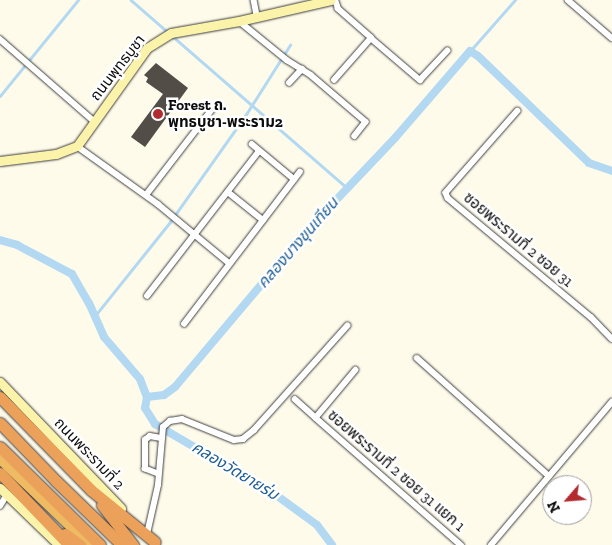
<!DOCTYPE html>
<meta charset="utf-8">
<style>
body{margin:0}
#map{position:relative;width:612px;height:545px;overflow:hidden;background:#fefbeb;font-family:"Zilla Slab","Noto Sans Thai",serif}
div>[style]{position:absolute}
.stream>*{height:2.5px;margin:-1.25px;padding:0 1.25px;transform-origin:1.25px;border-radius:1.25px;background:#b2d8f2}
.canal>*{height:8px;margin:-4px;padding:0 4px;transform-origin:4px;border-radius:4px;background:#b2d8f2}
.building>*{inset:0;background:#534d48}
.roads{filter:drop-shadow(0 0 1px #3e3e3e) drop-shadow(0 0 1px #3e3e3e)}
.minor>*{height:5.5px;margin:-2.75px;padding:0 2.75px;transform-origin:2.75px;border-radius:2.75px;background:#fff}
.secondary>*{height:9px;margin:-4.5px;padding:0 4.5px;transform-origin:4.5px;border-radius:4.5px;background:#faf3a9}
.trunk>*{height:10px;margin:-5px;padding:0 5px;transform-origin:5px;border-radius:5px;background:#eeba62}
.motorway>*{height:11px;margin:-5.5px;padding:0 5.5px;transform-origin:5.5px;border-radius:5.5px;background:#eca15b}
.dots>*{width:14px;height:14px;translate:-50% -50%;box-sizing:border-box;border:2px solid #fff;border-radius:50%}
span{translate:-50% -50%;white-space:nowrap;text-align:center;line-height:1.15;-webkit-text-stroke:5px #fff;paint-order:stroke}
.street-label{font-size:15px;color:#0b0b0b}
.poi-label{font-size:15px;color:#0b0b0b;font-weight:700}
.left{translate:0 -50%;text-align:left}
.water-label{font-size:16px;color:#1d5d95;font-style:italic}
.north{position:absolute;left:542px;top:475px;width:50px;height:50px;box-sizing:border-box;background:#fff;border:1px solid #9d9d9d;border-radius:50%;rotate:243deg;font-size:14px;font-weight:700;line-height:20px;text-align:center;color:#0b0b0b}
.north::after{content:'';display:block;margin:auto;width:18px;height:22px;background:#b22c2f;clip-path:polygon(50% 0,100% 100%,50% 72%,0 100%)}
</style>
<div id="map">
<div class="stream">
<i style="left:131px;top:0;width:286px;rotate:41deg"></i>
<i style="left:470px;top:51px;width:68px;rotate:-48.6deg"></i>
<i style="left:0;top:96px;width:124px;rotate:-50.9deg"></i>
<i style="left:94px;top:317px;width:122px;rotate:-51.3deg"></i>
<i style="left:170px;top:222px;width:130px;rotate:-54.7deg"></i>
<i style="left:245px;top:116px;width:84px;rotate:-57.6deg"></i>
</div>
<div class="canal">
<i style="left:0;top:240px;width:18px;rotate:16deg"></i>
<i style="left:17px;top:245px;width:62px;rotate:27.8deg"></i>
<i style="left:72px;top:274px;width:34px;rotate:60deg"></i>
<i style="left:89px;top:303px;width:37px;rotate:66deg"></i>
<i style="left:104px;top:337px;width:55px;rotate:49.4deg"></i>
<i style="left:140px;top:379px;width:19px;rotate:69deg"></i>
<i style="left:147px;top:397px;width:17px;rotate:-7deg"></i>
<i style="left:164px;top:395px;width:14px;rotate:-36deg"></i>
<i style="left:175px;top:387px;width:199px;rotate:-49.9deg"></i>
<i style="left:303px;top:235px;width:134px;rotate:-46.5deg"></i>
<i style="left:395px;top:138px;width:115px;rotate:-49.2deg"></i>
<i style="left:470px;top:51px;width:9px;rotate:32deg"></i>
<i style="left:478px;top:56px;width:154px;rotate:43.9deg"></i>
<i style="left:589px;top:163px;width:24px;rotate:19deg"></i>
<i style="left:147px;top:397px;width:11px;rotate:100deg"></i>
<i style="left:145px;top:408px;width:19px;rotate:58deg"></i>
<i style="left:155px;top:424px;width:140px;rotate:30.4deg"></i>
<i style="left:276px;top:495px;width:51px;rotate:36.2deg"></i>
<i style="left:317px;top:525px;width:25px;rotate:53deg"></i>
</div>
<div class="building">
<i style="clip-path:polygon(156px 63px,188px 88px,145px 147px,131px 137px,163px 94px,146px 82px,148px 78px,144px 75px)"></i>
</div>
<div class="roads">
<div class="minor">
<i style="left:254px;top:0;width:15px;rotate:79deg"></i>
<i style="left:568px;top:0;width:58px;rotate:40.8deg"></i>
<i style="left:239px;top:21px;width:62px;rotate:39.1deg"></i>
<i style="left:287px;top:60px;width:28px;rotate:32deg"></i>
<i style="left:311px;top:75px;width:72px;rotate:40.5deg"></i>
<i style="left:366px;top:122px;width:18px;rotate:128deg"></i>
<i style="left:371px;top:38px;width:65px;rotate:40.6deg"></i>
<i style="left:420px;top:80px;width:40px;rotate:-47deg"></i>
<i style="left:0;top:39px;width:125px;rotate:41.1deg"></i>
<i style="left:334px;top:80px;width:56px;rotate:-48.6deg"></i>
<i style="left:371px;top:38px;width:44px;rotate:-138.7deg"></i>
<i style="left:338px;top:9px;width:9px;rotate:-108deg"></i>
<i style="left:289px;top:83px;width:19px;rotate:-47deg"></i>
<i style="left:518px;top:111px;width:109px;rotate:131.3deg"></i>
<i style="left:446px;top:193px;width:5px;rotate:68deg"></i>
<i style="left:448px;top:198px;width:186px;rotate:39.8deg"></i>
<i style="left:591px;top:317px;width:30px;rotate:46deg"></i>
<i style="left:252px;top:144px;width:55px;rotate:39.8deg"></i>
<i style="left:77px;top:146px;width:100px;rotate:35.6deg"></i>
<i style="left:158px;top:204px;width:92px;rotate:39.7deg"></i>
<i style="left:228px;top:192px;width:45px;rotate:38.7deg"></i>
<i style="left:146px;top:195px;width:110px;rotate:-52.4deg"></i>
<i style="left:147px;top:296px;width:183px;rotate:-52.3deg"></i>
<i style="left:184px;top:324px;width:191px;rotate:-52.7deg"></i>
<i style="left:417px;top:358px;width:177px;rotate:41.8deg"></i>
<i style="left:356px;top:370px;width:62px;rotate:129.8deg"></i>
<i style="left:316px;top:418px;width:193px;rotate:41.2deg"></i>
<i style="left:295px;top:399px;width:28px;rotate:42deg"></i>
<i style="left:158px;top:474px;width:14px;rotate:-159deg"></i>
<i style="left:145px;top:469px;width:29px;rotate:-90deg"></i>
<i style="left:145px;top:440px;width:6px;rotate:-39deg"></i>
<i style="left:150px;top:436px;width:11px;rotate:10deg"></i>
<i style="left:0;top:506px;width:13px;rotate:-58deg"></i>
<i style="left:147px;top:534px;width:50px;rotate:-77.3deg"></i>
<i style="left:158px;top:485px;width:58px;rotate:-85.1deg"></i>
<i style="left:163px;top:427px;width:9px;rotate:-41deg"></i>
<i style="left:170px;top:421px;width:12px;rotate:-9deg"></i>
<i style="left:182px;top:419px;width:56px;rotate:22deg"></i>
<i style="left:234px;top:440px;width:9px;rotate:-6deg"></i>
<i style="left:243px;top:439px;width:14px;rotate:-39deg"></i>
<i style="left:254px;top:430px;width:140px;rotate:-48.2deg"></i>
<i style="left:491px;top:545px;width:187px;rotate:-49.8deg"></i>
</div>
<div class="secondary">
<i style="left:0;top:161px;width:56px;rotate:-7.1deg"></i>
<i style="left:56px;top:154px;width:22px;rotate:-21deg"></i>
<i style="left:77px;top:146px;width:120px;rotate:-54.5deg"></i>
<i style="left:147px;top:48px;width:28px;rotate:-32deg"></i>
<i style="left:171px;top:33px;width:69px;rotate:-10deg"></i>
<i style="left:239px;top:21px;width:94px;rotate:-12.9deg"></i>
<i style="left:0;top:382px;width:175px;rotate:46.2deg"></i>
<i style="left:0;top:488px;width:82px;rotate:44deg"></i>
</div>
<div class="trunk">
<i style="left:0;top:459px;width:124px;rotate:43.7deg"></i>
</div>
<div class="motorway">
<i style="left:0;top:397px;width:130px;rotate:45.6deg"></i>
<i style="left:91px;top:490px;width:82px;rotate:39.1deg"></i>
<i style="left:0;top:423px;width:81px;rotate:46deg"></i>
<i style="left:56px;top:481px;width:92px;rotate:44.1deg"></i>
<i style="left:0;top:447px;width:140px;rotate:44.4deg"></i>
<i style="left:0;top:473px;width:100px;rotate:46.2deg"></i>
<i style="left:102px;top:505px;width:51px;rotate:52.2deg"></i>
<i style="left:65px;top:534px;width:19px;rotate:36deg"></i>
</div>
</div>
<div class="dots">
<i style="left:158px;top:114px;background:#b22c2f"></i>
</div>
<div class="street-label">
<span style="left:118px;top:68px;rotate:-52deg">ถนนพุทธบูชา</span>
<span style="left:518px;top:240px;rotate:40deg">ซอยพระรามที่ 2 ซอย 31</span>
<span style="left:89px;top:454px;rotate:46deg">ถนนพระรามที่ 2</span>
<span style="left:396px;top:471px;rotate:41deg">ซอยพระรามที่ 2 ซอย 31 แยก 1</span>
</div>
<div class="poi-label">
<span class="left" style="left:168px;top:114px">Forest ถ.<br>พุทธบูชา-พระราม2</span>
</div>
<div class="water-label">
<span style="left:298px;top:243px;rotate:-49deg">คลองบางขุนเทียน</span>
<span style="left:235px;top:471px;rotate:31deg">คลองวัดยายร่ม</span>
</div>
<div class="north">N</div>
</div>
